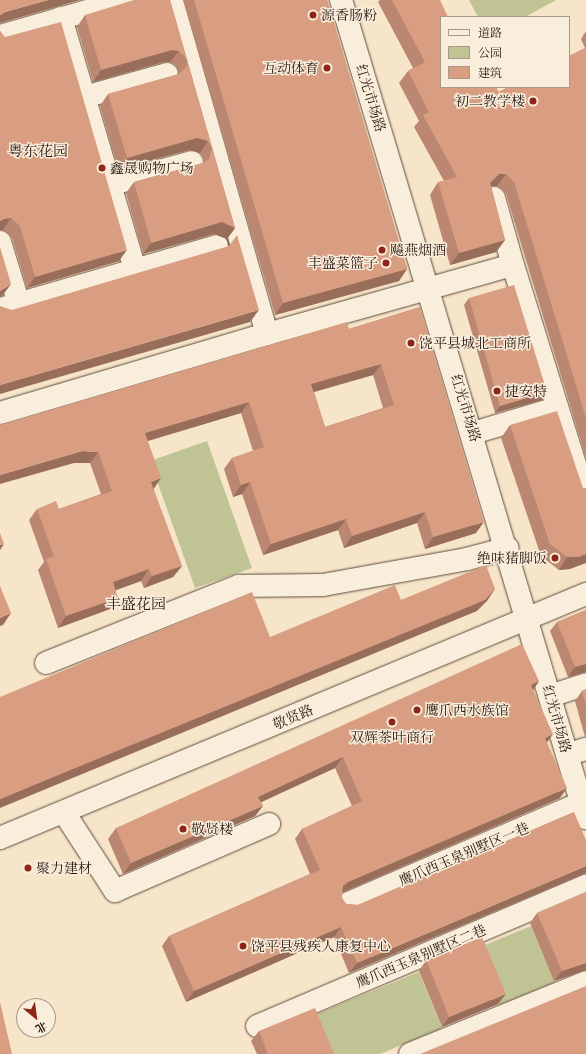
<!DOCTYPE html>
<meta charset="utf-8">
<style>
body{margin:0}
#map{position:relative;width:586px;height:1054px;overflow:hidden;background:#f6e5c8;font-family:"EB Garamond","Noto Serif SC",serif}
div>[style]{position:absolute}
.green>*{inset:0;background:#c0c393}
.roads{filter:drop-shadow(0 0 1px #5e4a3e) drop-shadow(0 0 1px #5e4a3e)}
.minor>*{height:22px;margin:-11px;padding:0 11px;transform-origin:11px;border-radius:11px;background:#f9eedb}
.wall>*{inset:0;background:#bb8770}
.shaded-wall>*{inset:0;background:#986e5b}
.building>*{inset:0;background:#d99d82}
.dots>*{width:11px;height:11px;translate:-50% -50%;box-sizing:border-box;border:2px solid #f9eedb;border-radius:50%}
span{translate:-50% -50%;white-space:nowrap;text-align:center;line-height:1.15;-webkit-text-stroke:3px #f9eedb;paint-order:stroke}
.poi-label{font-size:14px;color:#2b1710}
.left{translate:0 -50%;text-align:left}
.right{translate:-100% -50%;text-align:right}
.street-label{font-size:14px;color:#2b1710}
.neighbourhood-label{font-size:15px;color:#2b1710}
.legend{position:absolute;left:440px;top:16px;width:130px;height:72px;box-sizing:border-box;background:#f9eedb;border:1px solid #a7988a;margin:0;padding:5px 7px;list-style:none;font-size:12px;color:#2b1710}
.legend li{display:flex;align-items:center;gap:8px;height:20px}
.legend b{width:20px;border:1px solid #a7988a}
.north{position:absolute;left:16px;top:998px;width:40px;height:40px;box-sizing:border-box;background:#f9eedb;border:1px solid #a7988a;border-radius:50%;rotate:151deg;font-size:11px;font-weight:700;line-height:16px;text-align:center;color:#2b1710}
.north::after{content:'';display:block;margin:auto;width:14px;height:18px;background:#8f2418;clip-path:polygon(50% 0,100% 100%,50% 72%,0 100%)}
</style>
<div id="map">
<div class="green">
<i style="clip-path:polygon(469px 0,556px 0,525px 17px,478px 17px)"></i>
<i style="clip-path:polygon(207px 441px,252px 568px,195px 588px,150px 461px)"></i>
<i style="clip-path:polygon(531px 926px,555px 982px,499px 1005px,475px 949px)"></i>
<i style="clip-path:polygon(419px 972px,442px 1028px,380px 1054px,322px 1054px,307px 1018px)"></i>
</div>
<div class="roads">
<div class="minor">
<i style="left:341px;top:0;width:854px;rotate:73.33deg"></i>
<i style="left:61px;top:18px;width:263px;rotate:73.6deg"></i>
<i style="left:0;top:36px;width:130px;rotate:-16.1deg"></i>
<i style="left:84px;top:97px;width:86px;rotate:-15.5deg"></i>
<i style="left:109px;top:185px;width:86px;rotate:-15.5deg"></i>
<i style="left:494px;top:198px;width:70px;rotate:74.2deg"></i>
<i style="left:0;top:242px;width:65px;rotate:73deg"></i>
<i style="left:0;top:309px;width:226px;rotate:-16.2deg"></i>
<i style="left:267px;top:334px;width:255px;rotate:-15.7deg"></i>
<i style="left:513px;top:265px;width:232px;rotate:72.7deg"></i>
<i style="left:0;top:413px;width:278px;rotate:-16.5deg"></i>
<i style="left:267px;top:334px;width:347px;rotate:-105.9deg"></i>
<i style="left:473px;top:433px;width:88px;rotate:-16.6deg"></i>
<i style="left:46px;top:663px;width:208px;rotate:-21.8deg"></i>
<i style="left:239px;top:586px;width:84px;rotate:-0.7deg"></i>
<i style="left:323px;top:585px;width:146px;rotate:-10.2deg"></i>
<i style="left:467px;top:559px;width:42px;rotate:-15deg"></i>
<i style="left:550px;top:696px;width:38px;rotate:-18deg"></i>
<i style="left:567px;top:755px;width:20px;rotate:-18deg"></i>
<i style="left:65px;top:814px;width:92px;rotate:57deg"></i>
<i style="left:115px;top:891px;width:168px;rotate:-23.5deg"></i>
<i style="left:0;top:838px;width:635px;rotate:-22.61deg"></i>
<i style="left:346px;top:904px;width:256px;rotate:-23.3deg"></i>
<i style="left:257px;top:1026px;width:358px;rotate:-23.1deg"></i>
<i style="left:410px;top:1054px;width:190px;rotate:-22.2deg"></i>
</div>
</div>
<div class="wall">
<i style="clip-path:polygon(170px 0,235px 228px,227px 239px,214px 234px,143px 254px,126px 193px,134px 182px,203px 163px,204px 159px,200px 153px,189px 150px,118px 169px,100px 106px,108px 94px,179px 74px,179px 70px,170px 62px,164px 62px,93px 82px,77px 27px,85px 15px)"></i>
<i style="clip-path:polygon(183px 0,327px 0,407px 269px,399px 281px,275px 315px)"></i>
<i style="clip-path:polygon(380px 0,440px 0,441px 87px,499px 92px,585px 48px,581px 39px,586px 31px,586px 458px,506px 194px,497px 186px,491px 186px,505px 240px,496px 252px,450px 265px,430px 195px,438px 182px,444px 181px,414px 127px,419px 121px,399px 83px,408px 71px,413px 68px,378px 2px)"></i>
<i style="clip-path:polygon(0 31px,119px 261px,27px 288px,12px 238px,3px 230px)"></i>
<i style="clip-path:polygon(469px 298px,542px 400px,495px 413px,464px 305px)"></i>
<i style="clip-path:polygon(evenodd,420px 307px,476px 533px,425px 549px,417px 523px,344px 548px,338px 530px,263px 555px,242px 494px,233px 497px,224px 469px,232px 458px,253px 451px,241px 413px,148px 441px,153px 489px,182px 566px,173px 577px,144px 588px,141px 581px,116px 590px,110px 609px,58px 628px,38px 570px,44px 562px,29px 520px,37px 509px,59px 509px,101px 494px,90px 463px,74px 463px,349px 329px,420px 307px,373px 375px,383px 408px,325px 427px,314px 392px,373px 375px)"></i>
<i style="clip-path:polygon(510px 425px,583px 488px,570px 569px,559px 570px,541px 556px,501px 438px)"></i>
<i style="clip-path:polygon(586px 610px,586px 672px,568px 677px,550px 631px,557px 622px)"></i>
<i style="clip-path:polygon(539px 681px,533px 690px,547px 742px,560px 798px,342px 892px,342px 898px,346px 904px,358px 905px,574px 812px,349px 973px,334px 937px,186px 1002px,162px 946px,169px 936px,310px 874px,295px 839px,302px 829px,352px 806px,335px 768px,261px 802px,263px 806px,255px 816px,123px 874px,108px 839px,116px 828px)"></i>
<i style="clip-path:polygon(586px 689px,586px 737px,585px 737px,575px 701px,582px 691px)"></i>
<i style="clip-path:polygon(586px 892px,586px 970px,554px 981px,530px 923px,537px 913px)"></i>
<i style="clip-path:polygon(426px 960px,498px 1004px,442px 1027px,419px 971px)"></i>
<i style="clip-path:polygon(259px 1031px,334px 1054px,257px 1054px,251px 1041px)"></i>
</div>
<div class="shaded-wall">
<i style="clip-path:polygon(48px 0,80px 0,0 23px,0 15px,5px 12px)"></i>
<i style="clip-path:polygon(172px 50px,179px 51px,170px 62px,164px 62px,93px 82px,101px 70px)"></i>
<i style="clip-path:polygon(197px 138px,208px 141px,200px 153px,189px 150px,118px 169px,127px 158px)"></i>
<i style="clip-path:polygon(499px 174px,506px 174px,497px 186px,491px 186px,490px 183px)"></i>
<i style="clip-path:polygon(11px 218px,3px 230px,0 230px,0 221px,4px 219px)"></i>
<i style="clip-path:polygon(222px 222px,235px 228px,227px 239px,214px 234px,143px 254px,151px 243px)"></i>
<i style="clip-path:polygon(505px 240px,496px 252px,450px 265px,459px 253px)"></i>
<i style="clip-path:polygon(127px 250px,119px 261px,27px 288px,35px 277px)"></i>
<i style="clip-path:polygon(407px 269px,399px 281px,275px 315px,283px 303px)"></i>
<i style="clip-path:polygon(11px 284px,3px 295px,0 297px,0 291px)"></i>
<i style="clip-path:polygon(259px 310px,250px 322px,0 394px,0 385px)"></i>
<i style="clip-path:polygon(381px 364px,373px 375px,303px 395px,311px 384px)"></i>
<i style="clip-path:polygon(547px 392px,542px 400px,495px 413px,500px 406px)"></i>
<i style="clip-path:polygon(249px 402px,241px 413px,137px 444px,145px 433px)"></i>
<i style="clip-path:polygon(82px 451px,98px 452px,90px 463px,74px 463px,0 484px,0 475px)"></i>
<i style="clip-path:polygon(161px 478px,153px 490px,151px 482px)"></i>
<i style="clip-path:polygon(250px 482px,242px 494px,233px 497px,241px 485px)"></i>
<i style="clip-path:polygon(425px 512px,417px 523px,344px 548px,352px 536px)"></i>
<i style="clip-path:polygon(346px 519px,338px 530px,263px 555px,271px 544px)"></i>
<i style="clip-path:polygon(484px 522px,476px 533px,425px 549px,433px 537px)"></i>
<i style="clip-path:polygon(4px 544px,0 550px,0 545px)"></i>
<i style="clip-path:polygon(586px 554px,586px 563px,570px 569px,559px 570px,567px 557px)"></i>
<i style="clip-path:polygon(182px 566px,173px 577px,144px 588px,152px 576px)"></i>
<i style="clip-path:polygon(149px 569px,141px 581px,105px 594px,113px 582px)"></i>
<i style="clip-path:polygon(495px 589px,487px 601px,477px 611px,0 808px,0 799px)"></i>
<i style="clip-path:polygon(118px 598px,110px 609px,58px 628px,66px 616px)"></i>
<i style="clip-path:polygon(11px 613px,3px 625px,0 626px,0 618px)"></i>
<i style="clip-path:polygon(586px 664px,586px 672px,568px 677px,575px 667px)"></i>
<i style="clip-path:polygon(539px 681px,532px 692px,531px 685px)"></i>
<i style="clip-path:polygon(553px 734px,546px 744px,545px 738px)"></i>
<i style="clip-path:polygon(343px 757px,335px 768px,251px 807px,258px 797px)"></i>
<i style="clip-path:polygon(567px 788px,560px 798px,341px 893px,343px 886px,348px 882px)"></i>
<i style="clip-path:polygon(263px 806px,255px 816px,123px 874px,131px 863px)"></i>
<i style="clip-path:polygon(586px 866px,586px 873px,349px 973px,357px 963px)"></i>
<i style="clip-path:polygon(341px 927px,334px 937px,186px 1002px,194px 991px)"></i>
<i style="clip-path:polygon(586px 963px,586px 970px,554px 981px,562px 971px)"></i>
<i style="clip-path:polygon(506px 994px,498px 1004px,442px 1027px,449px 1017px)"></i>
</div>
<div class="building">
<i style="clip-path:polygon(0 0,48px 0,5px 12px,0 15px)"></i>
<i style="clip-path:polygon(134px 0,170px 0,235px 228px,222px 222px,151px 243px,134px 182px,203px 163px,209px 159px,212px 148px,208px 141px,197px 138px,127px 158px,108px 94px,179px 74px,187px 66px,187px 59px,179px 51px,172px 50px,101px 70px,85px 15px)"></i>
<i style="clip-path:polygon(194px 0,327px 0,407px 269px,283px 303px)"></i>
<i style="clip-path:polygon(392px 0,440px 0,448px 17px,441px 17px,441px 87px,496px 87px,499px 92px,508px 87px,569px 87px,569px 56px,586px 48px,586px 418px,514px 182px,506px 174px,499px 174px,490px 183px,505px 240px,459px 253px,438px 182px,457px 177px,423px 115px,429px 112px,408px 71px,425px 62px)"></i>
<i style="clip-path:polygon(61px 22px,127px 250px,35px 277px,20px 226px,11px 218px,4px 219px,0 221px,0 31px,5px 37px)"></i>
<i style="clip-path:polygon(237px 235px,259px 310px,0 385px,0 306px,12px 310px,229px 246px)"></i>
<i style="clip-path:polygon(0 247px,11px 284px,0 291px)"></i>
<i style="clip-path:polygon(514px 285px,547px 392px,500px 406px,469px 298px)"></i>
<i style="clip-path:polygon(evenodd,420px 307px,484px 522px,433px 537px,425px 512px,352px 536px,346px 519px,271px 544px,250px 482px,241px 485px,232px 458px,264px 447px,249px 402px,145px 433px,161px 478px,151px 482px,182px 566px,152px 576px,149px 569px,113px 582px,118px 598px,66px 616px,46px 559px,54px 556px,37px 509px,56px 501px,59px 509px,112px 491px,98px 452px,82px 451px,0 475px,0 425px,347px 322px,349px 329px,420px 307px,381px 364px,394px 405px,325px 427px,311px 384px,381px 364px)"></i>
<i style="clip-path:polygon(557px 411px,583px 488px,586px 488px,586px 554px,579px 557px,567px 557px,550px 544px,510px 425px)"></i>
<i style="clip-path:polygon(0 533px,4px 544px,0 545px)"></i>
<i style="clip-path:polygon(486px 565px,495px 589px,485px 600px,0 799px,0 697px,252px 592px,270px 637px,395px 585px,401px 600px)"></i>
<i style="clip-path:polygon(0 586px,11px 613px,0 618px)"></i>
<i style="clip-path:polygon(586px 610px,586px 664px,575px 667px,557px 622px)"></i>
<i style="clip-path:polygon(522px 644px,539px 681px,531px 685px,553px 734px,545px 738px,567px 788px,348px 882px,343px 886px,342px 898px,346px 904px,358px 905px,574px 812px,586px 840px,586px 866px,357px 963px,341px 927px,194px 991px,169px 936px,320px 870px,302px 829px,362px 801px,343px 757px,258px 797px,263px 806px,131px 863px,116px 828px)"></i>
<i style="clip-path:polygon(586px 689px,586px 706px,582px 691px)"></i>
<i style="clip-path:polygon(586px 892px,586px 963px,562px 971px,537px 913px)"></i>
<i style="clip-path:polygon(482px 937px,506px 994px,449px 1017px,426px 960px)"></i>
<i style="clip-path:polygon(586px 986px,586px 1054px,420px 1054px)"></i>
<i style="clip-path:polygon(0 1002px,12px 1054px,0 1054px)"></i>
<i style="clip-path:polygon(315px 1008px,334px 1054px,268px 1054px,259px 1031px)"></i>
</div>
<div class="dots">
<i style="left:313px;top:15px;background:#8f2418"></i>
<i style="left:327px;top:68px;background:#8f2418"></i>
<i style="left:533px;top:101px;background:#8f2418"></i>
<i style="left:102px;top:168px;background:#8f2418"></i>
<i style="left:382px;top:250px;background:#8f2418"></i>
<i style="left:386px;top:263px;background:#8f2418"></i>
<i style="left:411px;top:343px;background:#8f2418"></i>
<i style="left:497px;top:391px;background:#8f2418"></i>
<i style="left:555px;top:558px;background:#8f2418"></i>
<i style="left:417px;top:710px;background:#8f2418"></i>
<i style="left:392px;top:722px;background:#8f2418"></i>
<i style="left:183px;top:829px;background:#8f2418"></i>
<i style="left:28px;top:868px;background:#8f2418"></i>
<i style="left:243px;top:946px;background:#8f2418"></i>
</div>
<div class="poi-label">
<span class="left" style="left:321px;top:15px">源香肠粉</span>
<span class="right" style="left:319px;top:68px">互动体育</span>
<span class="right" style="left:525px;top:101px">初二教学楼</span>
<span class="left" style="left:110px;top:168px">鑫晟购物广场</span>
<span class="left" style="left:390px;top:250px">飚燕烟酒</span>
<span class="right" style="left:378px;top:263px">丰盛菜篮子</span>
<span class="left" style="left:419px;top:343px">饶平县城北工商所</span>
<span class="left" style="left:505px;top:391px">捷安特</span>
<span class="right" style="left:547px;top:558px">绝味猪脚饭</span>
<span class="left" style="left:425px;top:710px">鹰爪西水族馆</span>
<span style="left:392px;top:737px">双辉茶叶商行</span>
<span class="left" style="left:191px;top:829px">敬贤楼</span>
<span class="left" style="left:36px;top:868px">聚力建材</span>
<span class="left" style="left:251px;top:946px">饶平县残疾人康复中心</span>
</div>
<div class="street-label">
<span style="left:371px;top:98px;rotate:73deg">红光市场路</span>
<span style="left:466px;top:408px;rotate:73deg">红光市场路</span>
<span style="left:293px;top:717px;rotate:-23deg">敬贤路</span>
<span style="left:557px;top:719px;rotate:74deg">红光市场路</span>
<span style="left:464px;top:854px;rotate:-23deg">鹰爪西玉泉别墅区一巷</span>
<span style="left:421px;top:956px;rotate:-23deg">鹰爪西玉泉别墅区二巷</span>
</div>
<div class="neighbourhood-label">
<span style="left:38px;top:151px">粤东花园</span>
<span style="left:136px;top:604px">丰盛花园</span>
</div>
<ul class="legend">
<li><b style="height:5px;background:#f9eedb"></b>道路</li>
<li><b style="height:11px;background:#c0c393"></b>公园</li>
<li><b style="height:11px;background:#d99d82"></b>建筑</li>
</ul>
<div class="north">北</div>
</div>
